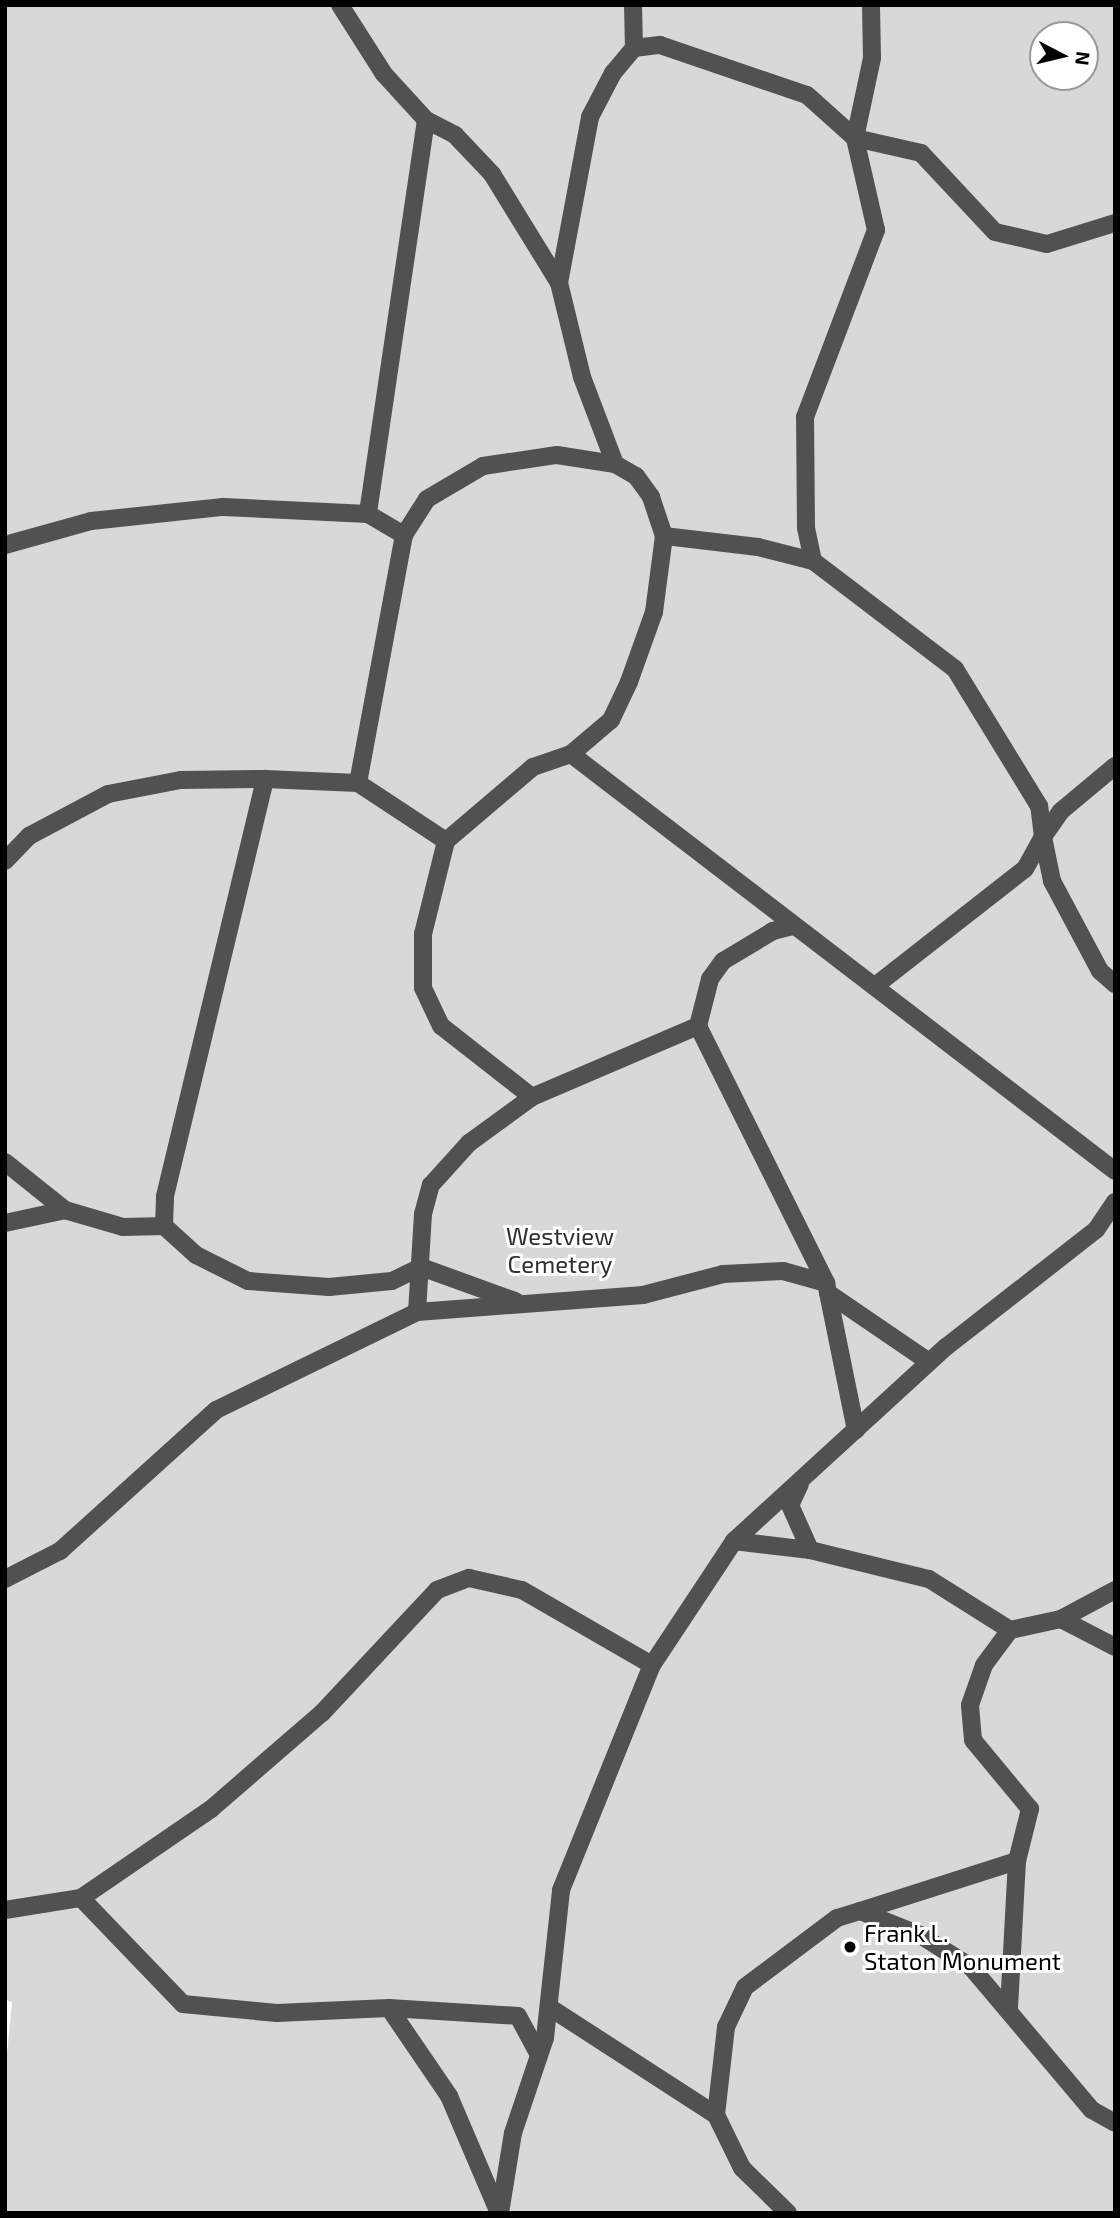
<!DOCTYPE html>
<style>
body{margin:0}
#map{position:relative;width:1120px;height:2218px;overflow:hidden;background:#fff;font-family:"Exo 2",sans-serif}
div>[style]{position:absolute}
.green>*{inset:0;background:#d8d8d8}
.minor>*{height:18px;margin:-9px;padding:0 9px;transform-origin:9px;border-radius:9px;background:#515151}
.dots>*{width:19px;height:19px;translate:-50% -50%;box-sizing:border-box;border:4px solid #fff;border-radius:50%}
span{translate:-50% -50%;white-space:nowrap;text-align:center;line-height:1.15;-webkit-text-stroke:6px #fff;paint-order:stroke}
.park-label{font-size:24px;color:#2f2f2f}
.poi-label{font-size:24px;color:#000}
.left{translate:0 -50%;text-align:left}
.frame{position:absolute;inset:0;border:7px solid #000;pointer-events:none}
.north{position:absolute;left:1029px;top:21px;width:70px;height:70px;box-sizing:border-box;background:#fff;border:2px solid #999;border-radius:50%;rotate:97deg;font-size:19px;font-weight:700;line-height:28px;text-align:center;color:#000}
.north::after{content:'';display:block;margin:auto;width:24px;height:32px;background:#000;clip-path:polygon(50% 0,100% 100%,50% 72%,0 100%)}
</style>
<div id="map">
<div class="green">
<i style="clip-path:polygon(evenodd,5px 5px,1115px 5px,1115px 2213px,5px 2213px,5px 2075px,12px 2002px,5px 2000px,5px 5px,1043px 35px,1085px 35px,1085px 77px,1043px 77px,1043px 35px)"></i>
</div>
<div class="minor">
<i style="left:340px;top:5px;width:82px;rotate:57.5deg"></i>
<i style="left:384px;top:74px;width:62px;rotate:47.6deg"></i>
<i style="left:426px;top:120px;width:398px;rotate:98.4deg"></i>
<i style="left:633px;top:5px;width:43px;rotate:88.7deg"></i>
<i style="left:426px;top:120px;width:33px;rotate:27deg"></i>
<i style="left:455px;top:135px;width:54px;rotate:46.5deg"></i>
<i style="left:492px;top:174px;width:128px;rotate:58.4deg"></i>
<i style="left:615px;top:464px;width:93px;rotate:-110.8deg"></i>
<i style="left:582px;top:377px;width:97px;rotate:-103.7deg"></i>
<i style="left:559px;top:283px;width:169px;rotate:-79.4deg"></i>
<i style="left:590px;top:117px;width:50px;rotate:-62.4deg"></i>
<i style="left:613px;top:73px;width:33px;rotate:-50deg"></i>
<i style="left:634px;top:48px;width:26px;rotate:-7deg"></i>
<i style="left:660px;top:45px;width:155px;rotate:18.8deg"></i>
<i style="left:807px;top:95px;width:64px;rotate:41.9deg"></i>
<i style="left:855px;top:138px;width:68px;rotate:12.8deg"></i>
<i style="left:921px;top:153px;width:108px;rotate:46.9deg"></i>
<i style="left:995px;top:232px;width:53px;rotate:13deg"></i>
<i style="left:1047px;top:244px;width:71px;rotate:-17.2deg"></i>
<i style="left:5px;top:545px;width:89px;rotate:-15.6deg"></i>
<i style="left:91px;top:521px;width:133px;rotate:-6.1deg"></i>
<i style="left:223px;top:507px;width:145px;rotate:2.8deg"></i>
<i style="left:368px;top:514px;width:42px;rotate:30.3deg"></i>
<i style="left:813px;top:561px;width:34px;rotate:-102deg"></i>
<i style="left:806px;top:528px;width:111px;rotate:-90.5deg"></i>
<i style="left:805px;top:417px;width:200px;rotate:-69.2deg"></i>
<i style="left:876px;top:230px;width:94px;rotate:-102.9deg"></i>
<i style="left:855px;top:138px;width:82px;rotate:-78deg"></i>
<i style="left:872px;top:58px;width:53px;rotate:-91.1deg"></i>
<i style="left:1115px;top:766px;width:70px;rotate:140.2deg"></i>
<i style="left:1061px;top:811px;width:32px;rotate:125deg"></i>
<i style="left:1043px;top:837px;width:45px;rotate:78.4deg"></i>
<i style="left:1052px;top:881px;width:102px;rotate:61.9deg"></i>
<i style="left:1100px;top:971px;width:20px;rotate:41deg"></i>
<i style="left:358px;top:783px;width:252px;rotate:-79.5deg"></i>
<i style="left:404px;top:535px;width:43px;rotate:-57.4deg"></i>
<i style="left:427px;top:499px;width:65px;rotate:-30.5deg"></i>
<i style="left:483px;top:466px;width:75px;rotate:-8.5deg"></i>
<i style="left:557px;top:455px;width:59px;rotate:8.8deg"></i>
<i style="left:615px;top:464px;width:24px;rotate:30deg"></i>
<i style="left:636px;top:476px;width:26px;rotate:54deg"></i>
<i style="left:651px;top:497px;width:41px;rotate:71.6deg"></i>
<i style="left:5px;top:861px;width:35px;rotate:-46deg"></i>
<i style="left:29px;top:836px;width:89px;rotate:-28deg"></i>
<i style="left:108px;top:794px;width:74px;rotate:-10.9deg"></i>
<i style="left:181px;top:780px;width:84px;rotate:-0.7deg"></i>
<i style="left:793px;top:926px;width:21px;rotate:166deg"></i>
<i style="left:773px;top:931px;width:58px;rotate:149deg"></i>
<i style="left:723px;top:961px;width:22px;rotate:126deg"></i>
<i style="left:710px;top:979px;width:49px;rotate:104.3deg"></i>
<i style="left:698px;top:1026px;width:287px;rotate:63.5deg"></i>
<i style="left:826px;top:1283px;width:150px;rotate:78.5deg"></i>
<i style="left:875px;top:986px;width:190px;rotate:-38deg"></i>
<i style="left:1025px;top:869px;width:37px;rotate:-61deg"></i>
<i style="left:1043px;top:837px;width:31px;rotate:-97deg"></i>
<i style="left:1039px;top:806px;width:161px;rotate:-121.5deg"></i>
<i style="left:955px;top:669px;width:178px;rotate:-142.7deg"></i>
<i style="left:813px;top:561px;width:57px;rotate:-165.7deg"></i>
<i style="left:758px;top:547px;width:95px;rotate:-173.3deg"></i>
<i style="left:664px;top:536px;width:77px;rotate:97.5deg"></i>
<i style="left:654px;top:612px;width:74px;rotate:109.7deg"></i>
<i style="left:629px;top:682px;width:42px;rotate:115.3deg"></i>
<i style="left:611px;top:720px;width:52px;rotate:139.6deg"></i>
<i style="left:571px;top:754px;width:685px;rotate:37.47deg"></i>
<i style="left:532px;top:1097px;width:115px;rotate:-142deg"></i>
<i style="left:441px;top:1026px;width:42px;rotate:-115.3deg"></i>
<i style="left:423px;top:988px;width:54px;rotate:-90deg"></i>
<i style="left:423px;top:934px;width:96px;rotate:-76.1deg"></i>
<i style="left:446px;top:841px;width:114px;rotate:-40.4deg"></i>
<i style="left:533px;top:767px;width:40px;rotate:-18.9deg"></i>
<i style="left:5px;top:1162px;width:77px;rotate:38.7deg"></i>
<i style="left:65px;top:1210px;width:60px;rotate:16.3deg"></i>
<i style="left:123px;top:1227px;width:41px;rotate:-1.4deg"></i>
<i style="left:164px;top:1226px;width:43px;rotate:42.2deg"></i>
<i style="left:196px;top:1255px;width:58px;rotate:26.6deg"></i>
<i style="left:248px;top:1281px;width:81px;rotate:4.2deg"></i>
<i style="left:329px;top:1287px;width:63px;rotate:-5.4deg"></i>
<i style="left:392px;top:1281px;width:32px;rotate:-26deg"></i>
<i style="left:421px;top:1267px;width:100px;rotate:19.9deg"></i>
<i style="left:5px;top:1223px;width:61px;rotate:-12.2deg"></i>
<i style="left:164px;top:1226px;width:30px;rotate:-88deg"></i>
<i style="left:165px;top:1196px;width:429px;rotate:-76.5deg"></i>
<i style="left:265px;top:779px;width:93px;rotate:2.5deg"></i>
<i style="left:358px;top:783px;width:105px;rotate:33.4deg"></i>
<i style="left:828px;top:1293px;width:122px;rotate:34.3deg"></i>
<i style="left:417px;top:1312px;width:98px;rotate:-86.5deg"></i>
<i style="left:423px;top:1214px;width:30px;rotate:-75deg"></i>
<i style="left:431px;top:1185px;width:57px;rotate:-47.9deg"></i>
<i style="left:469px;top:1143px;width:78px;rotate:-36.1deg"></i>
<i style="left:532px;top:1097px;width:181px;rotate:-23.2deg"></i>
<i style="left:800px;top:1484px;width:23px;rotate:115deg"></i>
<i style="left:790px;top:1505px;width:49px;rotate:66deg"></i>
<i style="left:734px;top:1541px;width:77px;rotate:6.8deg"></i>
<i style="left:810px;top:1550px;width:122px;rotate:13.7deg"></i>
<i style="left:929px;top:1579px;width:96px;rotate:32.2deg"></i>
<i style="left:5px;top:1579px;width:62px;rotate:-27deg"></i>
<i style="left:60px;top:1551px;width:210px;rotate:-42.1deg"></i>
<i style="left:216px;top:1410px;width:224px;rotate:-26deg"></i>
<i style="left:417px;top:1312px;width:227px;rotate:-4.3deg"></i>
<i style="left:643px;top:1295px;width:83px;rotate:-14.7deg"></i>
<i style="left:723px;top:1274px;width:60px;rotate:-2.9deg"></i>
<i style="left:783px;top:1271px;width:45px;rotate:15.6deg"></i>
<i style="left:1061px;top:1619px;width:61px;rotate:27.4deg"></i>
<i style="left:81px;top:1898px;width:147px;rotate:46.1deg"></i>
<i style="left:183px;top:2004px;width:94px;rotate:5.5deg"></i>
<i style="left:277px;top:2013px;width:112px;rotate:-2.6deg"></i>
<i style="left:389px;top:2008px;width:129px;rotate:3.5deg"></i>
<i style="left:518px;top:2016px;width:44px;rotate:61.7deg"></i>
<i style="left:5px;top:1910px;width:77px;rotate:-9deg"></i>
<i style="left:81px;top:1898px;width:158px;rotate:-34.4deg"></i>
<i style="left:211px;top:1809px;width:147px;rotate:-40.9deg"></i>
<i style="left:322px;top:1713px;width:168px;rotate:-46.9deg"></i>
<i style="left:437px;top:1590px;width:34px;rotate:-21deg"></i>
<i style="left:469px;top:1578px;width:54px;rotate:12.8deg"></i>
<i style="left:522px;top:1590px;width:150px;rotate:30deg"></i>
<i style="left:860px;top:1911px;width:165px;rotate:-17.7deg"></i>
<i style="left:549px;top:2007px;width:199px;rotate:32.9deg"></i>
<i style="left:389px;top:2008px;width:107px;rotate:55.7deg"></i>
<i style="left:449px;top:2096px;width:127px;rotate:66.9deg"></i>
<i style="left:1009px;top:2008px;width:147px;rotate:-86.9deg"></i>
<i style="left:1017px;top:1861px;width:54px;rotate:-76deg"></i>
<i style="left:1030px;top:1809px;width:89px;rotate:-129.6deg"></i>
<i style="left:973px;top:1740px;width:35px;rotate:-95deg"></i>
<i style="left:970px;top:1705px;width:42px;rotate:-70.7deg"></i>
<i style="left:984px;top:1665px;width:44px;rotate:-53.4deg"></i>
<i style="left:1010px;top:1630px;width:52px;rotate:-12.2deg"></i>
<i style="left:1061px;top:1619px;width:61px;rotate:-28.2deg"></i>
<i style="left:500px;top:2213px;width:81px;rotate:-80.8deg"></i>
<i style="left:513px;top:2133px;width:100px;rotate:-71.4deg"></i>
<i style="left:545px;top:2038px;width:149px;rotate:-83.8deg"></i>
<i style="left:561px;top:1890px;width:243px;rotate:-68deg"></i>
<i style="left:652px;top:1665px;width:149px;rotate:-56.5deg"></i>
<i style="left:734px;top:1541px;width:287px;rotate:-42.5deg"></i>
<i style="left:946px;top:1347px;width:190px;rotate:-38deg"></i>
<i style="left:1096px;top:1230px;width:34px;rotate:-56deg"></i>
<i style="left:788px;top:2213px;width:64px;rotate:-135.6deg"></i>
<i style="left:742px;top:2168px;width:59px;rotate:-116.1deg"></i>
<i style="left:716px;top:2115px;width:89px;rotate:-83.5deg"></i>
<i style="left:726px;top:2027px;width:44px;rotate:-64.6deg"></i>
<i style="left:745px;top:1987px;width:115px;rotate:-36.9deg"></i>
<i style="left:837px;top:1918px;width:24px;rotate:-17deg"></i>
<i style="left:860px;top:1911px;width:65px;rotate:21.8deg"></i>
<i style="left:920px;top:1935px;width:60px;rotate:32.1deg"></i>
<i style="left:971px;top:1967px;width:187px;rotate:49.8deg"></i>
<i style="left:1092px;top:2110px;width:26px;rotate:29deg"></i>
</div>
<div class="dots">
<i style="left:850px;top:1947px;background:#000"></i>
</div>
<div class="park-label">
<span style="left:560px;top:1250px">Westview<br>Cemetery</span>
</div>
<div class="poi-label">
<span class="left" style="left:864px;top:1947px">Frank L.<br>Staton Monument</span>
</div>
<div class="frame"></div>
<div class="north">N</div>
</div>
